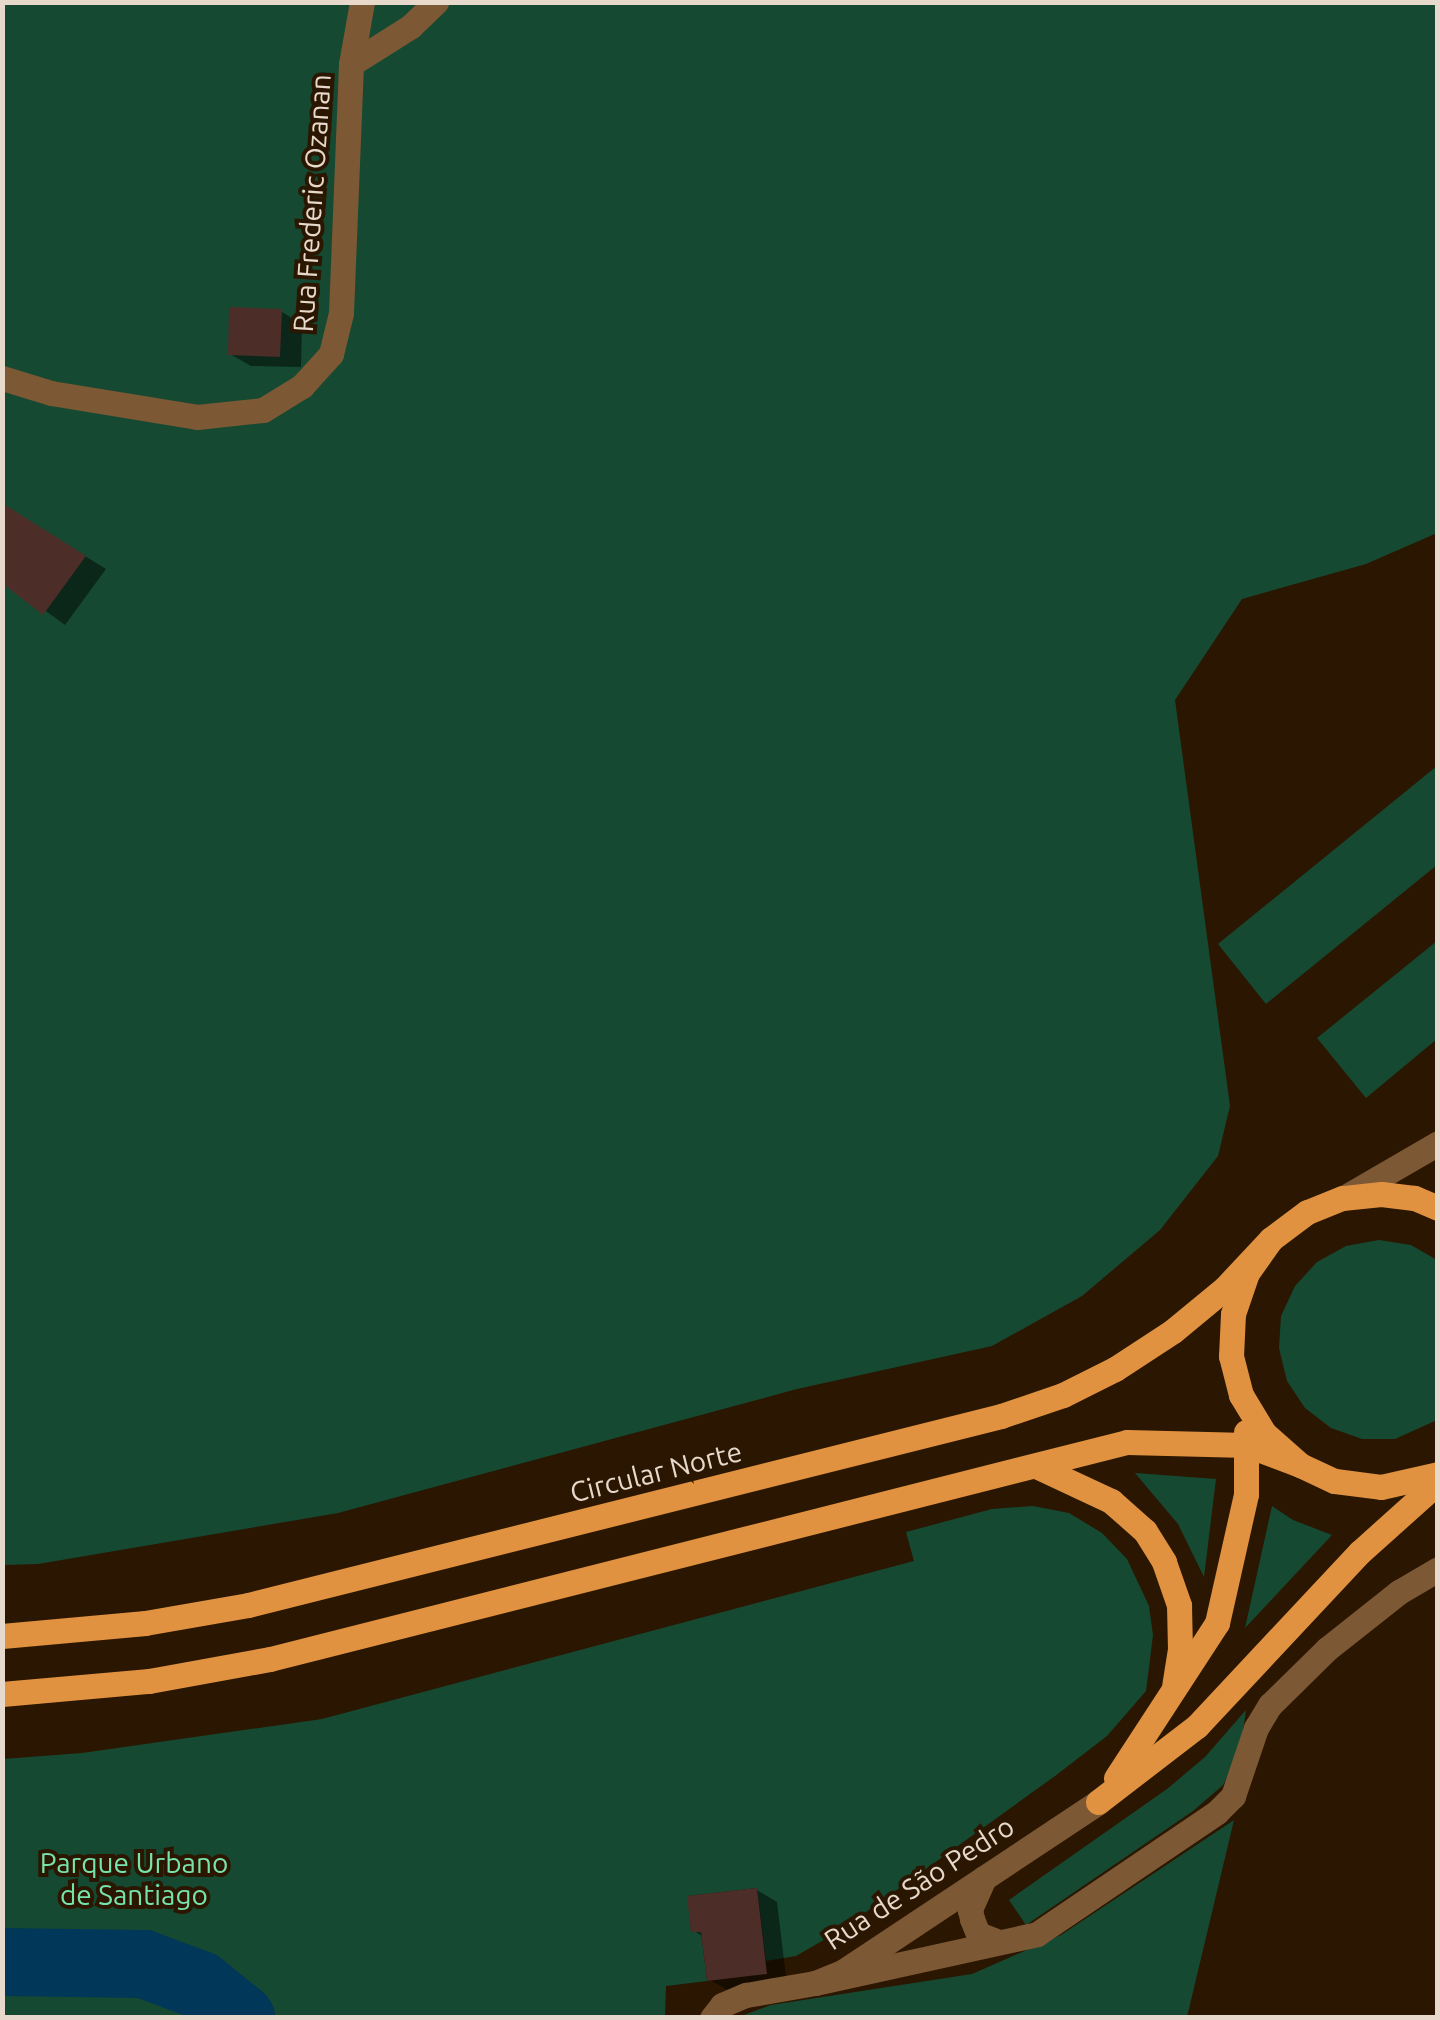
<!DOCTYPE html>
<meta charset="utf-8">
<style>
body{margin:0}
#map{position:relative;width:1440px;height:2020px;overflow:hidden;background:#2b1701;font-family:Ubuntu,sans-serif}
div>[style]{position:absolute}
.green>*{inset:0;background:#164932}
.shadow>*{inset:0;background:#0007}
.river>*{height:68px;margin:-34px;padding:0 34px;transform-origin:34px;border-radius:34px;background:#013758}
.building>*{inset:0;background:#4c2d28}
.minor>*{height:25px;margin:-12.5px;padding:0 12.5px;transform-origin:12.5px;border-radius:12.5px;background:#7d5834}
.major>*{height:25px;margin:-12.5px;padding:0 12.5px;transform-origin:12.5px;border-radius:12.5px;background:#e09241}
span{translate:-50% -50%;white-space:nowrap;text-align:center;line-height:1.15;-webkit-text-stroke:8px #2b1701;paint-order:stroke}
.street-label{font-size:28px;color:#e7d9cb}
.park-label{font-size:28px;color:#77e2ac}
.frame{position:absolute;inset:0;border:5px solid #e7d9cb;pointer-events:none}
</style>
<div id="map">
<div class="green">
<i style="clip-path:polygon(2px 3px,1437px 3px,1437px 533px,1366px 564px,1242px 599px,1175px 700px,1230px 1106px,1218px 1156px,1160px 1230px,1082px 1296px,992px 1346px,797px 1389px,338px 1513px,38px 1564px,3px 1565px)"></i>
<i style="clip-path:polygon(1437px 766px,1437px 865px,1266px 1004px,1218px 944px)"></i>
<i style="clip-path:polygon(1437px 941px,1437px 1039px,1366px 1098px,1317px 1038px)"></i>
<i style="clip-path:polygon(1379px 1240px,1411px 1245px,1437px 1260px,1437px 1420px,1395px 1439px,1362px 1439px,1331px 1428px,1305px 1408px,1287px 1381px,1279px 1348px,1281px 1316px,1295px 1286px,1317px 1262px,1346px 1246px)"></i>
<i style="clip-path:polygon(1135px 1473px,1216px 1479px,1204px 1577px,1178px 1524px)"></i>
<i style="clip-path:polygon(1033px 1506px,1069px 1513px,1102px 1533px,1127px 1559px,1149px 1606px,1153px 1635px,1146px 1691px,1107px 1736px,1055px 1776px,841px 1930px,796px 1956px,766px 1961px,757px 1888px,688px 1896px,691px 1932px,701px 1932px,707px 1981px,666px 1986px,665px 2017px,258px 2017px,251px 1991px,246px 2017px,3px 2018px,3px 1759px,82px 1753px,322px 1719px,914px 1561px,906px 1532px,992px 1509px)"></i>
<i style="clip-path:polygon(1272px 1506px,1293px 1520px,1332px 1535px,1245px 1628px)"></i>
<i style="clip-path:polygon(1246px 1710px,1240px 1753px,1223px 1785px,1193px 1811px,1026px 1925px,1009px 1900px,1167px 1789px,1205px 1757px)"></i>
<i style="clip-path:polygon(1234px 1820px,1187px 2017px,736px 2018px,771px 2005px,972px 1974px,1061px 1935px)"></i>
</div>
<div class="shadow">
<i style="clip-path:polygon(282px 312px,302px 324px,301px 367px,251px 366px,230px 354px)"></i>
<i style="clip-path:polygon(2px 505px,106px 569px,65px 625px,2px 579px)"></i>
<i style="clip-path:polygon(757px 1890px,777px 1902px,787px 1985px,731px 1992px,710px 1980px,704px 1937px,694px 1931px)"></i>
</div>
<div class="river">
<i style="left:2px;top:1962px;width:142px;rotate:0.8deg"></i>
<i style="left:144px;top:1964px;width:60px;rotate:20.6deg"></i>
<i style="left:200px;top:1985px;width:53px;rotate:38.8deg"></i>
</div>
<div class="building">
<i style="clip-path:polygon(229px 307px,282px 309px,280px 357px,228px 355px)"></i>
<i style="clip-path:polygon(2px 503px,86px 556px,43px 615px,2px 583px)"></i>
<i style="clip-path:polygon(757px 1888px,767px 1974px,707px 1981px,701px 1932px,691px 1932px,687px 1896px)"></i>
</div>
<div class="minor">
<i style="left:351px;top:64px;width:71px;rotate:-32.3deg"></i>
<i style="left:411px;top:26px;width:35px;rotate:-44deg"></i>
<i style="left:2px;top:378px;width:51px;rotate:17deg"></i>
<i style="left:51px;top:393px;width:148px;rotate:9.3deg"></i>
<i style="left:197px;top:417px;width:66px;rotate:-6.1deg"></i>
<i style="left:263px;top:410px;width:46px;rotate:-31.6deg"></i>
<i style="left:302px;top:386px;width:43px;rotate:-47.8deg"></i>
<i style="left:331px;top:354px;width:42px;rotate:-76.3deg"></i>
<i style="left:341px;top:313px;width:249px;rotate:-87.7deg"></i>
<i style="left:351px;top:64px;width:63px;rotate:-79.9deg"></i>
<i style="left:1347px;top:1196px;width:105px;rotate:-30.2deg"></i>
<i style="left:984px;top:1878px;width:35px;rotate:114deg"></i>
<i style="left:970px;top:1910px;width:9px;rotate:77deg"></i>
<i style="left:972px;top:1919px;width:16px;rotate:68deg"></i>
<i style="left:978px;top:1934px;width:22px;rotate:21deg"></i>
<i style="left:815px;top:1983px;width:227px;rotate:-12.4deg"></i>
<i style="left:1037px;top:1934px;width:217px;rotate:-34.1deg"></i>
<i style="left:1217px;top:1812px;width:23px;rotate:-45deg"></i>
<i style="left:1233px;top:1796px;width:72px;rotate:-71.3deg"></i>
<i style="left:1256px;top:1728px;width:27px;rotate:-59deg"></i>
<i style="left:1270px;top:1705px;width:80px;rotate:-44.5deg"></i>
<i style="left:1327px;top:1649px;width:92px;rotate:-38.4deg"></i>
<i style="left:1399px;top:1592px;width:45px;rotate:-30.5deg"></i>
<i style="left:712px;top:2018px;width:16px;rotate:-52deg"></i>
<i style="left:722px;top:2005px;width:26px;rotate:-23deg"></i>
<i style="left:746px;top:1995px;width:70px;rotate:-9.9deg"></i>
<i style="left:815px;top:1983px;width:31px;rotate:-22deg"></i>
<i style="left:844px;top:1971px;width:305px;rotate:-33.6deg"></i>
</div>
<div class="major">
<i style="left:1438px;top:1208px;width:26px;rotate:-157deg"></i>
<i style="left:1414px;top:1198px;width:33px;rotate:-173deg"></i>
<i style="left:1381px;top:1194px;width:39px;rotate:174deg"></i>
<i style="left:1342px;top:1198px;width:38px;rotate:158deg"></i>
<i style="left:1307px;top:1212px;width:45px;rotate:143.1deg"></i>
<i style="left:1271px;top:1239px;width:42px;rotate:125.2deg"></i>
<i style="left:1247px;top:1273px;width:43px;rotate:108.9deg"></i>
<i style="left:1233px;top:1314px;width:42px;rotate:92.7deg"></i>
<i style="left:1231px;top:1356px;width:40px;rotate:75.6deg"></i>
<i style="left:1241px;top:1395px;width:44px;rotate:58.8deg"></i>
<i style="left:1264px;top:1433px;width:48px;rotate:41.6deg"></i>
<i style="left:1300px;top:1465px;width:38px;rotate:25deg"></i>
<i style="left:1335px;top:1481px;width:46px;rotate:7.4deg"></i>
<i style="left:1381px;top:1487px;width:58px;rotate:-12.8deg"></i>
<i style="left:1036px;top:1466px;width:83px;rotate:25deg"></i>
<i style="left:1111px;top:1501px;width:45px;rotate:41.4deg"></i>
<i style="left:1145px;top:1531px;width:36px;rotate:58deg"></i>
<i style="left:1164px;top:1562px;width:46px;rotate:70.8deg"></i>
<i style="left:1179px;top:1605px;width:44px;rotate:88.7deg"></i>
<i style="left:1180px;top:1649px;width:36px;rotate:99deg"></i>
<i style="left:2px;top:1636px;width:144px;rotate:-5.2deg"></i>
<i style="left:145px;top:1623px;width:105px;rotate:-9.9deg"></i>
<i style="left:248px;top:1605px;width:776px;rotate:-14.09deg"></i>
<i style="left:1001px;top:1416px;width:65px;rotate:-18.7deg"></i>
<i style="left:1063px;top:1395px;width:58px;rotate:-26.6deg"></i>
<i style="left:1115px;top:1369px;width:69px;rotate:-33.2deg"></i>
<i style="left:1173px;top:1331px;width:67px;rotate:-39.6deg"></i>
<i style="left:1225px;top:1288px;width:67px;rotate:-46.8deg"></i>
<i style="left:2px;top:1694px;width:148px;rotate:-5.1deg"></i>
<i style="left:149px;top:1681px;width:123px;rotate:-10.3deg"></i>
<i style="left:270px;top:1659px;width:884px;rotate:-14.21deg"></i>
<i style="left:1127px;top:1442px;width:120px;rotate:1.4deg"></i>
<i style="left:1247px;top:1445px;width:57px;rotate:20.7deg"></i>
<i style="left:1116px;top:1778px;width:185px;rotate:-56.9deg"></i>
<i style="left:1217px;top:1623px;width:132px;rotate:-77.3deg"></i>
<i style="left:1246px;top:1494px;width:62px;rotate:-90deg"></i>
<i style="left:1098px;top:1802px;width:125px;rotate:-37.5deg"></i>
<i style="left:1197px;top:1726px;width:238px;rotate:-46.9deg"></i>
<i style="left:1360px;top:1552px;width:105px;rotate:-41.9deg"></i>
</div>
<div class="street-label">
<span style="left:312px;top:203px;rotate:-86deg">Rua Frederic Ozanan</span>
<span style="left:656px;top:1472px;rotate:-14deg">Circular Norte</span>
<span style="left:919px;top:1883px;rotate:-33deg">Rua de São Pedro</span>
</div>
<div class="park-label">
<span style="left:134px;top:1879px">Parque Urbano<br>de Santiago</span>
</div>
<div class="frame"></div>
</div>
